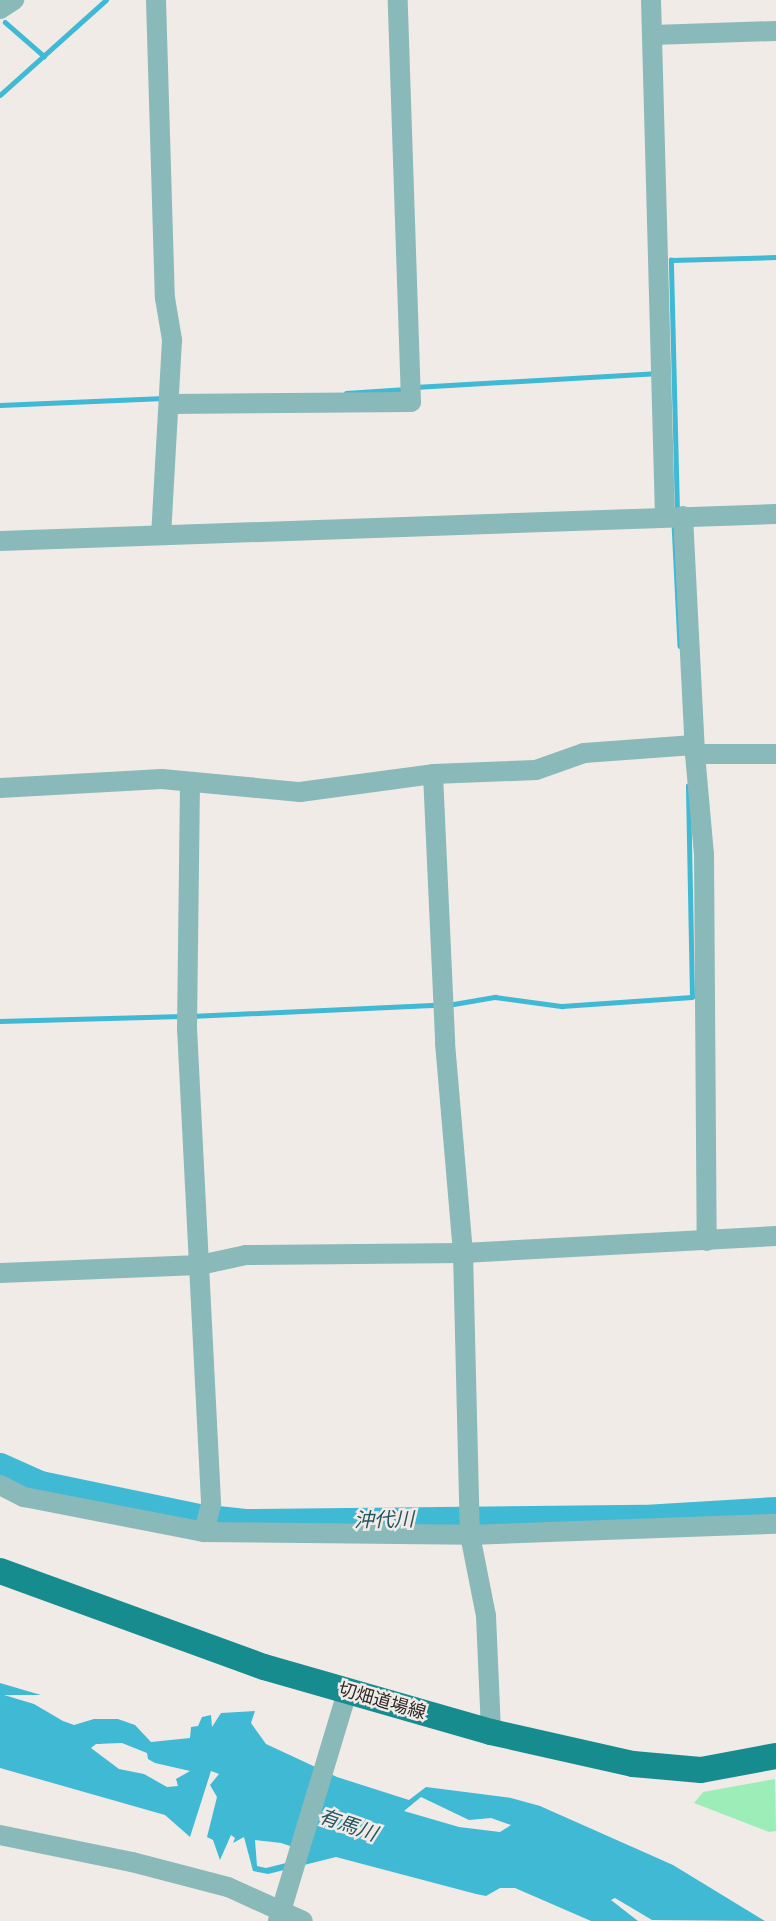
<!DOCTYPE html>
<meta charset="utf-8">
<style>
body{margin:0}
#map{position:relative;width:776px;height:1921px;overflow:hidden;background:#f1ebe7;font-family:Cabin,"Noto Sans JP",sans-serif}
div>[style]{position:absolute}
.green>*{inset:0;background:#9dedb9}
.water>*{inset:0;background:#40b9d5}
.stream>*{height:4.5px;margin:-2.25px;padding:0 2.25px;transform-origin:2.25px;border-radius:2.25px;background:#40b9d5}
.river>*{height:27px;margin:-13.5px;padding:0 13.5px;transform-origin:13.5px;border-radius:13.5px;background:#40b9d5}
.minor>*{height:20px;margin:-10px;padding:0 10px;transform-origin:10px;border-radius:10px;background:#8ab9b9}
.major>*{height:26px;margin:-13px;padding:0 13px;transform-origin:13px;border-radius:13px;background:#168c8e}
span{translate:-50% -50%;white-space:nowrap;text-align:center;line-height:1.15;-webkit-text-stroke:5px #f1ebe7;paint-order:stroke}
.street-label{font-size:18px;color:#2c2928}
.water-label{font-size:20px;color:#245662;font-style:italic}
</style>
<div id="map">
<div class="green">
<i style="clip-path:polygon(775px 1779px,776px 1831px,769px 1832px,694px 1803px,703px 1792px)"></i>
</div>
<div class="water">
<i style="clip-path:polygon(evenodd,0 1683px,41px 1695px,4px 1695px,34px 1704px,63px 1721px,74px 1725px,94px 1719px,118px 1719px,135px 1725px,151px 1742px,190px 1738px,191px 1727px,198px 1726px,202px 1717px,211px 1715px,212px 1727px,221px 1713px,255px 1711px,251px 1723px,266px 1744px,337px 1777px,409px 1800px,426px 1787px,511px 1798px,540px 1806px,673px 1865px,765px 1921px,652px 1920px,615px 1898px,611px 1900px,638px 1921px,591px 1921px,515px 1888px,500px 1888px,486px 1896px,476px 1894px,336px 1857px,268px 1874px,253px 1871px,244px 1837px,233px 1843px,235px 1838px,231px 1835px,220px 1860px,213px 1840px,207px 1837px,217px 1797px,210px 1785px,219px 1774px,211px 1771px,190px 1837px,165px 1815px,0 1768px,0 1683px,122px 1743px,147px 1753px,148px 1759px,155px 1763px,190px 1771px,176px 1779px,178px 1786px,167px 1787px,144px 1774px,119px 1769px,91px 1748px,96px 1744px,122px 1743px,0 1683px,421px 1797px,469px 1820px,491px 1818px,511px 1825px,500px 1832px,459px 1827px,404px 1811px,421px 1797px,0 1683px,255px 1840px,281px 1843px,302px 1850px,286px 1863px,266px 1868px,257px 1866px,255px 1840px)"></i>
</div>
<div class="stream">
<i style="left:5px;top:22px;width:52px;rotate:41.1deg"></i>
<i style="left:0;top:95px;width:142px;rotate:-41.9deg"></i>
<i style="left:415px;top:387px;width:240px;rotate:-3.3deg"></i>
<i style="left:346px;top:393px;width:60px;rotate:-3.8deg"></i>
<i style="left:0;top:405px;width:164px;rotate:-2.4deg"></i>
<i style="left:677px;top:512px;width:252px;rotate:-91.4deg"></i>
<i style="left:671px;top:260px;width:105px;rotate:-1.6deg"></i>
<i style="left:674px;top:523px;width:123px;rotate:87.2deg"></i>
<i style="left:448px;top:1005px;width:48px;rotate:-9.7deg"></i>
<i style="left:495px;top:997px;width:68px;rotate:7.7deg"></i>
<i style="left:562px;top:1006px;width:130px;rotate:-4deg"></i>
<i style="left:692px;top:997px;width:211px;rotate:-91.1deg"></i>
<i style="left:191px;top:1016px;width:246px;rotate:-2.6deg"></i>
<i style="left:0;top:1021px;width:182px;rotate:-1.6deg"></i>
</div>
<div class="river">
<i style="left:0;top:1466px;width:44px;rotate:24.2deg"></i>
<i style="left:40px;top:1484px;width:162px;rotate:11.7deg"></i>
<i style="left:199px;top:1517px;width:46px;rotate:6.2deg"></i>
<i style="left:245px;top:1522px;width:399px;rotate:-0.6deg"></i>
<i style="left:644px;top:1518px;width:132px;rotate:-3.5deg"></i>
</div>
<div class="minor">
<i style="left:156px;top:0;width:298px;rotate:88.3deg"></i>
<i style="left:165px;top:298px;width:43px;rotate:80.5deg"></i>
<i style="left:172px;top:340px;width:194px;rotate:93.2deg"></i>
<i style="left:651px;top:0;width:517px;rotate:88.45deg"></i>
<i style="left:0;top:9px;width:17px;rotate:-33deg"></i>
<i style="left:653px;top:35px;width:123px;rotate:-1.9deg"></i>
<i style="left:170px;top:404px;width:241px;rotate:-0.5deg"></i>
<i style="left:411px;top:402px;width:402px;rotate:-91.9deg"></i>
<i style="left:683px;top:516px;width:238px;rotate:87.1deg"></i>
<i style="left:695px;top:754px;width:100px;rotate:84.9deg"></i>
<i style="left:704px;top:854px;width:387px;rotate:89.6deg"></i>
<i style="left:0;top:541px;width:776px;rotate:-1.99deg"></i>
<i style="left:695px;top:754px;width:81px"></i>
<i style="left:433px;top:774px;width:269px;rotate:87.4deg"></i>
<i style="left:445px;top:1043px;width:211px;rotate:85.1deg"></i>
<i style="left:463px;top:1253px;width:282px;rotate:88.6deg"></i>
<i style="left:470px;top:1535px;width:83px;rotate:78.8deg"></i>
<i style="left:486px;top:1616px;width:116px;rotate:87.5deg"></i>
<i style="left:190px;top:783px;width:245px;rotate:90.7deg"></i>
<i style="left:187px;top:1028px;width:477px;rotate:87.1deg"></i>
<i style="left:211px;top:1504px;width:29px;rotate:104deg"></i>
<i style="left:0;top:788px;width:162px;rotate:-3.2deg"></i>
<i style="left:162px;top:779px;width:139px;rotate:5.4deg"></i>
<i style="left:300px;top:792px;width:134px;rotate:-7.7deg"></i>
<i style="left:433px;top:774px;width:103px;rotate:-2.2deg"></i>
<i style="left:536px;top:770px;width:51px;rotate:-19.5deg"></i>
<i style="left:584px;top:753px;width:110px;rotate:-4.2deg"></i>
<i style="left:0;top:1273px;width:200px;rotate:-2.3deg"></i>
<i style="left:200px;top:1265px;width:47px;rotate:-12.3deg"></i>
<i style="left:246px;top:1255px;width:217px;rotate:-0.5deg"></i>
<i style="left:463px;top:1253px;width:313px;rotate:-3.1deg"></i>
<i style="left:0;top:1485px;width:27px;rotate:27deg"></i>
<i style="left:24px;top:1497px;width:183px;rotate:11deg"></i>
<i style="left:204px;top:1532px;width:266px;rotate:0.6deg"></i>
<i style="left:470px;top:1535px;width:306px;rotate:-2.1deg"></i>
<i style="left:0;top:1835px;width:135px;rotate:11.6deg"></i>
<i style="left:132px;top:1862px;width:99px;rotate:14.6deg"></i>
<i style="left:228px;top:1887px;width:82px;rotate:24.4deg"></i>
<i style="left:278px;top:1921px;width:239px;rotate:-73.2deg"></i>
</div>
<div class="major">
<i style="left:0;top:1571px;width:281px;rotate:20deg"></i>
<i style="left:264px;top:1667px;width:236px;rotate:16deg"></i>
<i style="left:491px;top:1732px;width:146px;rotate:12.7deg"></i>
<i style="left:633px;top:1764px;width:68px;rotate:5deg"></i>
<i style="left:701px;top:1770px;width:76px;rotate:-10.6deg"></i>
</div>
<div class="street-label">
<span style="left:382px;top:1701px;rotate:16deg">切畑道場線</span>
</div>
<div class="water-label">
<span style="left:384px;top:1520px;rotate:-1deg">沖代川</span>
<span style="left:348px;top:1825px;rotate:19deg">有馬川</span>
</div>
</div>
